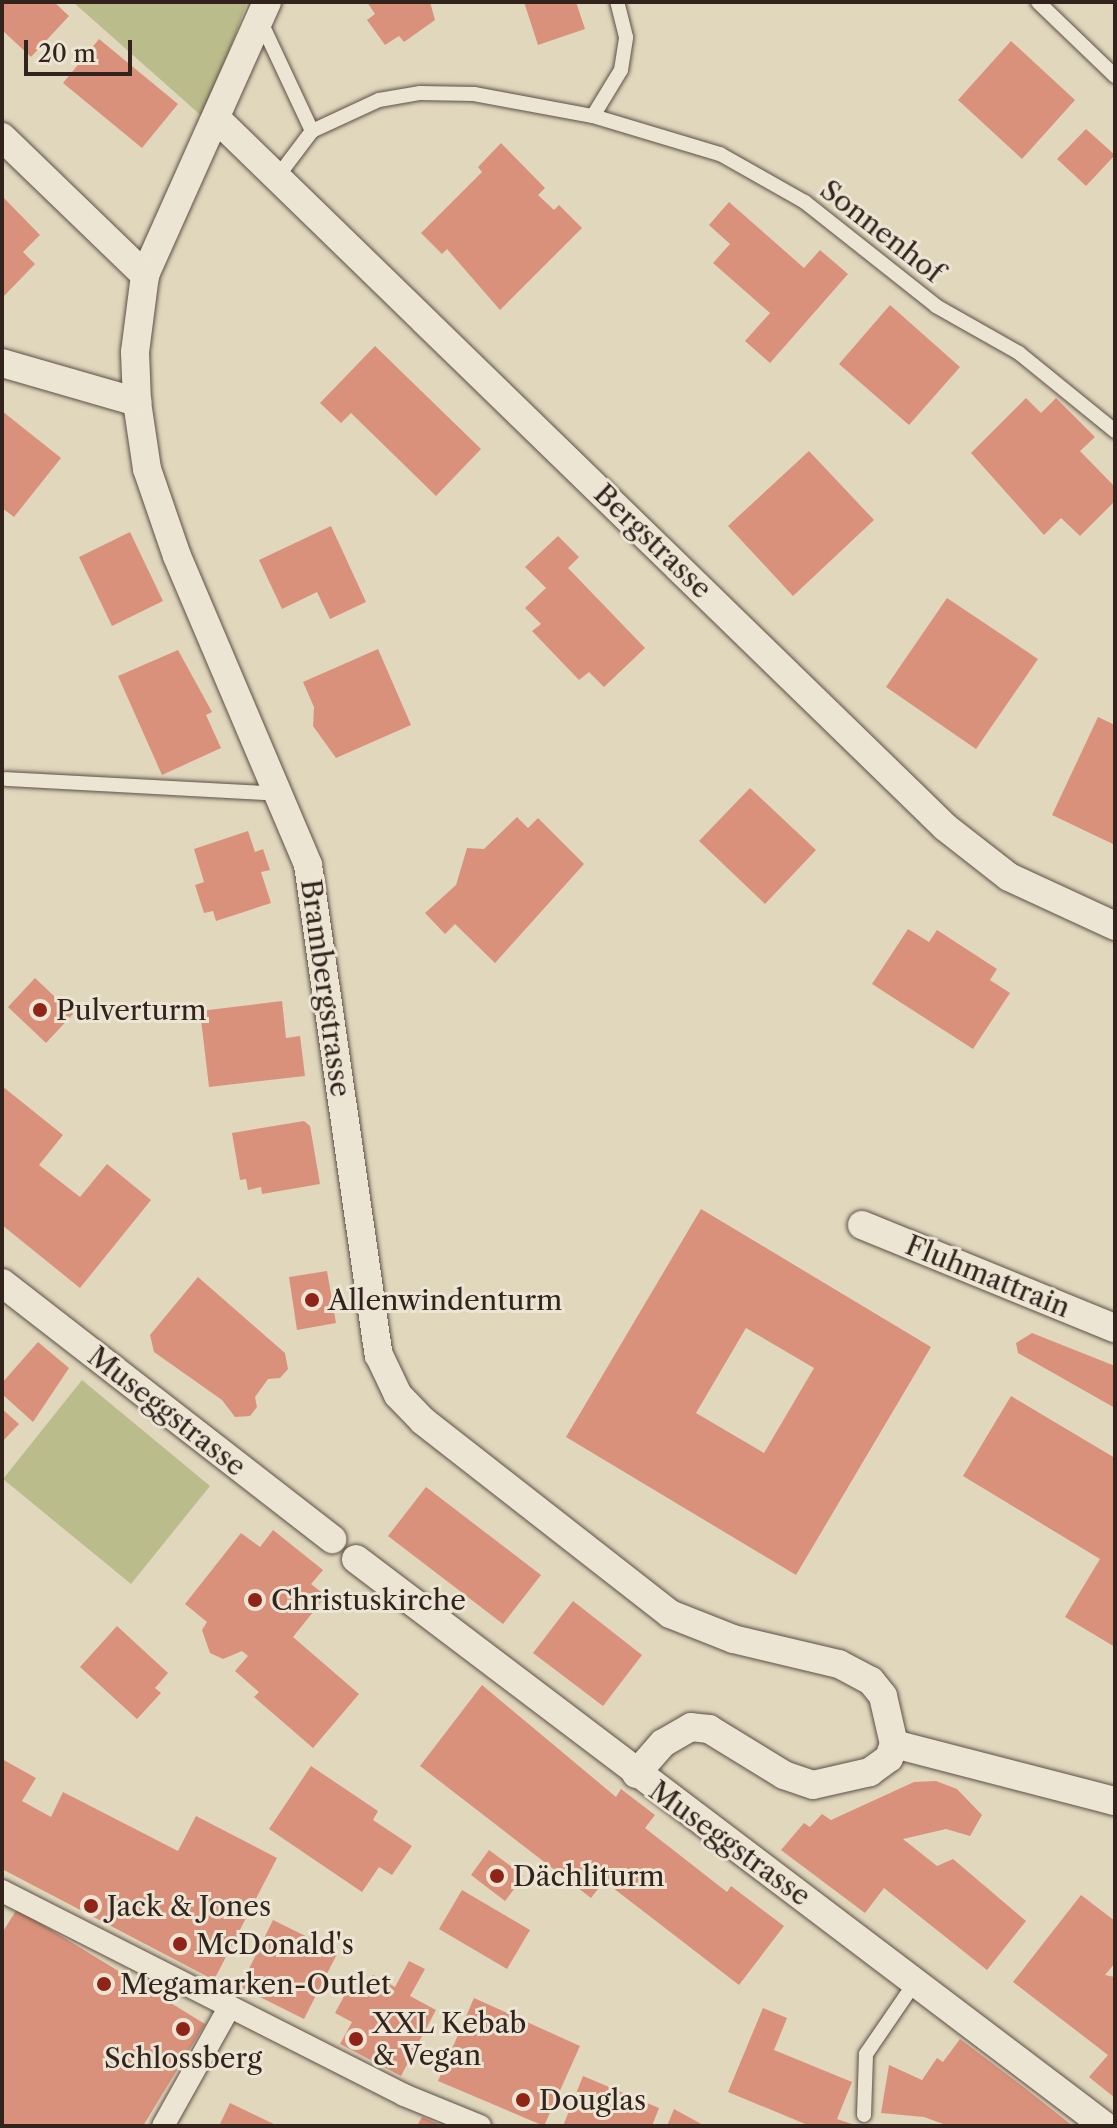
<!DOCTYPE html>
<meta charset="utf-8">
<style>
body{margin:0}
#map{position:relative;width:1117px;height:2128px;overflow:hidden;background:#e1d7bd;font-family:"Libre Caslon Text",serif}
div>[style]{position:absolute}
.green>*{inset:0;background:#bbbc8c}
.building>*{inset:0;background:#da917b}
.roads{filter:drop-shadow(0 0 2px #5e5045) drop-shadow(0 0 2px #5e5045)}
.service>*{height:14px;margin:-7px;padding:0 7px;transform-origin:7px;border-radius:7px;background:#ece5d4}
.pedestrian>*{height:22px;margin:-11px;padding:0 11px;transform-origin:11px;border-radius:11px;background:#ece5d4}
.minor>*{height:28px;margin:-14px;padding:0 14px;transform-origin:14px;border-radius:14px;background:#ece5d4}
.dots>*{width:22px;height:22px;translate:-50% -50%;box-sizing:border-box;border:4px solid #ece5d4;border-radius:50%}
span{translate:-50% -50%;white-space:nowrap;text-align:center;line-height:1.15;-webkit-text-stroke:6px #ece5d4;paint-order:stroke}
.street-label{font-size:28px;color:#33231d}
.poi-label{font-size:28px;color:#33231d}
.left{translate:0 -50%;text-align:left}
.frame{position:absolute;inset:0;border:4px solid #33231d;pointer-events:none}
.scale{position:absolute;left:24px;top:40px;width:108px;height:36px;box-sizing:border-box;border:4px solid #33231d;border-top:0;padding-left:10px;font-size:24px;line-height:28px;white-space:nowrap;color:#33231d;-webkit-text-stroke:6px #ece5d4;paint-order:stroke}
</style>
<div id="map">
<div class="green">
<i style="clip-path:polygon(73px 2px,247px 2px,205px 119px)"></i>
<i style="clip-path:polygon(82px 1380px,210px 1486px,131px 1584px,3px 1479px)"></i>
</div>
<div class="building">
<i style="clip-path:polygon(2px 2px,54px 2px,69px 16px,31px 57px,2px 30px)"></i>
<i style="clip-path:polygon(367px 2px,430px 2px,435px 20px,404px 42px,399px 36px,385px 45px,367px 20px,375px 14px)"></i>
<i style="clip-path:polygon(524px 2px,576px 2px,585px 29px,538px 45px)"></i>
<i style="clip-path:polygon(99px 39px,178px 104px,142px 148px,63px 83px)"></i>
<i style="clip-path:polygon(1011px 41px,1075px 100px,1022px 159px,958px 100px)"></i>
<i style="clip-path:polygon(1086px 129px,1115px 155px,1086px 186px,1057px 159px)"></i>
<i style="clip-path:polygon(501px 143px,545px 188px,538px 195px,554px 210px,559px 205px,582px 228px,500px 310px,447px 249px,442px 254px,421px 233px,482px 172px,478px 167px)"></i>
<i style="clip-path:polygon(2px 196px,40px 235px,23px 252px,35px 264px,2px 298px)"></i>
<i style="clip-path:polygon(729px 202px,804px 268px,820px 250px,848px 274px,770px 363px,745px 341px,770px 313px,713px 263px,730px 244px,709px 225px)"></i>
<i style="clip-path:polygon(890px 305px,960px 367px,909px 425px,839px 364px)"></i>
<i style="clip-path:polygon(375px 346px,481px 449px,436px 496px,351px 413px,341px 423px,320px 403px)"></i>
<i style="clip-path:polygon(1026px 398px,1041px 413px,1056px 398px,1095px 437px,1080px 451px,1115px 487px,1115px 501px,1080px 536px,1061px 518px,1044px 535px,971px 453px)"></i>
<i style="clip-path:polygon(2px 411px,61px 458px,14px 517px,2px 508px)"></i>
<i style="clip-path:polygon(809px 451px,874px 520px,793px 596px,728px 526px)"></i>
<i style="clip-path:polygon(331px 526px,366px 602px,330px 619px,317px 592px,282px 609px,259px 560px)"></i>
<i style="clip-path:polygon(130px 532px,163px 601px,112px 626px,79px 557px)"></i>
<i style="clip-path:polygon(558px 536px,579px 557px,568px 568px,645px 648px,604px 687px,589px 672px,579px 680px,532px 631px,541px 624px,525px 608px,546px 588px,525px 567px)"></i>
<i style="clip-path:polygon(947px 598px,1038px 659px,976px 749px,886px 687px)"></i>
<i style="clip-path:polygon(378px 649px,411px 725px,336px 758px,313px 726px,314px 707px,303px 682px)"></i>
<i style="clip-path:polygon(178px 650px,212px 712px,206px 715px,221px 748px,162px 775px,118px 676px)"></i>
<i style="clip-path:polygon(1098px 717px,1115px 725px,1115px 845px,1052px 815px)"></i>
<i style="clip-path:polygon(750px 788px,816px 850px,765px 904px,699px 841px)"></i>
<i style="clip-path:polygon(517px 817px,528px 828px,538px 818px,584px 864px,495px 963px,455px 924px,445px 934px,425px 913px,456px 885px,467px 848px,484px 849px)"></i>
<i style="clip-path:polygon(248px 831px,255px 852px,263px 849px,270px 870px,261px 872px,271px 903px,216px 921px,213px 911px,204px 913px,195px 885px,204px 882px,194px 849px)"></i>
<i style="clip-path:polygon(908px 929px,929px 942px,937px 930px,997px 969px,990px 980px,1010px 993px,973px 1049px,872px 984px)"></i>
<i style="clip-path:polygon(35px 978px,73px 1014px,46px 1043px,8px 1007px)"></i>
<i style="clip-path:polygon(282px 1001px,286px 1038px,300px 1036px,305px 1076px,209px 1087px,200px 1011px)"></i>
<i style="clip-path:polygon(2px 1086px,63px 1135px,39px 1165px,80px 1197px,107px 1164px,151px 1200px,80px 1288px,2px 1225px)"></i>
<i style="clip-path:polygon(304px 1121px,310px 1126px,320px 1184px,262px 1194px,261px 1187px,248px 1190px,246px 1179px,240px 1180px,232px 1133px)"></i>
<i style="clip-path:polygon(evenodd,701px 1209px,931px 1347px,796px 1575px,566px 1437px,701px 1209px,746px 1328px,814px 1368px,764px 1453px,696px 1413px,746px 1328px)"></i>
<i style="clip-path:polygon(327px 1271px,336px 1323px,297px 1330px,289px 1277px)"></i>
<i style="clip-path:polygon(198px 1277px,285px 1353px,288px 1369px,280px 1378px,268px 1379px,255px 1397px,257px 1407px,250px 1416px,235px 1417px,222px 1400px,154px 1352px,150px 1335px)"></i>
<i style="clip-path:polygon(1032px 1333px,1115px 1366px,1115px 1408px,1018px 1353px,1016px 1343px)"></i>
<i style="clip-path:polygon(38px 1342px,69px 1368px,33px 1422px,2px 1394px,2px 1383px)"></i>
<i style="clip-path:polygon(1011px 1396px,1115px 1458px,1115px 1647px,1065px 1617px,1100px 1559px,963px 1476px)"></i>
<i style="clip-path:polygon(2px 1409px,19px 1424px,2px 1442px)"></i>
<i style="clip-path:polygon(426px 1487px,541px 1575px,503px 1624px,388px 1536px)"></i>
<i style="clip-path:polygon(273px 1530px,323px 1570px,311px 1584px,326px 1596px,293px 1637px,359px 1694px,313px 1748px,254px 1697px,259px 1692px,235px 1671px,248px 1656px,242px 1651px,223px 1659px,210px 1653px,202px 1630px,207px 1622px,185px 1604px,241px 1533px,260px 1547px)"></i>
<i style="clip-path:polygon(573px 1601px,642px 1655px,603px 1706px,533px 1653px)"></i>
<i style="clip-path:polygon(117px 1626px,168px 1673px,155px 1688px,161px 1693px,137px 1719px,80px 1667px)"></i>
<i style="clip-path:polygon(482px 1685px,616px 1797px,621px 1789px,655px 1815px,645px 1828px,727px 1892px,731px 1886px,784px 1926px,739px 1985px,604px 1881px,591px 1898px,420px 1766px)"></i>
<i style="clip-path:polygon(2px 1759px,36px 1778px,22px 1801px,51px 1817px,63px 1792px,178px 1851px,196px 1816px,277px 1858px,214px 1980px,2px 1869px)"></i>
<i style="clip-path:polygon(311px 1766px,378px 1811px,373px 1820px,412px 1846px,392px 1875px,379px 1867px,362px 1892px,269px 1829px)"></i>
<i style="clip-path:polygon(936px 1781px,957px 1789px,982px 1815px,970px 1836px,946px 1829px,903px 1839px,937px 1866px,953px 1859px,1026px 1921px,987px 1970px,884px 1888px,865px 1913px,781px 1850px,804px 1823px,810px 1827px,822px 1814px,831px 1820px,914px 1782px)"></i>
<i style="clip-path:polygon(489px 1850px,524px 1876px,505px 1901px,471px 1875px)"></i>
<i style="clip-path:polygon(462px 1890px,530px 1930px,507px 1969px,439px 1929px)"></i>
<i style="clip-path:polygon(1081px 1895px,1115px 1921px,1115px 1963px,1105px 1975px,1115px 1977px,1115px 2098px,1089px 2077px,1108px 2055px,1013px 1982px)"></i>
<i style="clip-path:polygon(17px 1909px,205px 2024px,143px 2126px,2px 2126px,2px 1933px)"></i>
<i style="clip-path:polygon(273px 1920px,338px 1952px,304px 2019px,240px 1987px)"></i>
<i style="clip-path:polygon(409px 1961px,425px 1969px,410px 1996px,436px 2010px,401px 2076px,340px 2044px,352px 2022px,335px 2013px,350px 1985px,363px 1993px,373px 1975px,395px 1987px)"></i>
<i style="clip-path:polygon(474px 1998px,580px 2046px,544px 2126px,438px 2081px)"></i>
<i style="clip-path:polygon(763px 2008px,787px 2018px,774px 2050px,852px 2082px,837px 2119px,858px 2126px,810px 2126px,728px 2092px)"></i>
<i style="clip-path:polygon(960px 2039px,1021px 2085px,1073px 2126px,949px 2126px,924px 2117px,881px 2113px,889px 2065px,922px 2080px,937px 2058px,943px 2062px)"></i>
<i style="clip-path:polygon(583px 2076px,659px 2108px,652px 2126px,563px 2126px)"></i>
<i style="clip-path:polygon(230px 2103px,278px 2126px,219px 2126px)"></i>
<i style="clip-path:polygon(674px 2109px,705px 2126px,667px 2126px)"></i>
<i style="clip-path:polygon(422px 2117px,443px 2126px,417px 2126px)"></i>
</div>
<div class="roads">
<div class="service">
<i style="left:1038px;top:2px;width:107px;rotate:43.9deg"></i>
<i style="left:260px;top:20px;width:123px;rotate:64.9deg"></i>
<i style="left:593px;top:116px;width:133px;rotate:16.7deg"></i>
<i style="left:720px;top:154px;width:98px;rotate:29.5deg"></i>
<i style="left:805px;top:202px;width:167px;rotate:38.4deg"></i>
<i style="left:936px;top:306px;width:95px;rotate:29.5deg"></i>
<i style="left:1019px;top:353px;width:124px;rotate:39.1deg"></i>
<i style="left:278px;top:176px;width:56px;rotate:-52.9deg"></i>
<i style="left:312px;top:131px;width:74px;rotate:-24.8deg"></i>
<i style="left:379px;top:100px;width:42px;rotate:-9.7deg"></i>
<i style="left:420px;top:93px;width:54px;rotate:1.1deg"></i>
<i style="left:474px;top:94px;width:121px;rotate:10.5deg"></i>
<i style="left:593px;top:116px;width:54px;rotate:-58.7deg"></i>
<i style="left:621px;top:70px;width:33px;rotate:-81deg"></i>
<i style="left:626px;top:37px;width:36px;rotate:-104deg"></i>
<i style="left:6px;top:779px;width:275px;rotate:3.1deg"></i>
<i style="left:864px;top:2115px;width:61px;rotate:-88.1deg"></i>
<i style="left:866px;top:2054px;width:88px;rotate:-55.6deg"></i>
</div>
<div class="pedestrian">
<i style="left:2px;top:1891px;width:451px;rotate:26.9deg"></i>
<i style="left:404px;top:2095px;width:82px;rotate:22.2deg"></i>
<i style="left:163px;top:2126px;width:135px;rotate:-60.8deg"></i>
</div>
<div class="minor">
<i style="left:267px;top:2px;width:299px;rotate:114.1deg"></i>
<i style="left:145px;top:275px;width:78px;rotate:97.4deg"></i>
<i style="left:135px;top:352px;width:50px;rotate:87.7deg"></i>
<i style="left:137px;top:402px;width:68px;rotate:81.5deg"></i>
<i style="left:147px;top:469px;width:92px;rotate:71deg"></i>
<i style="left:177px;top:556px;width:336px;rotate:67deg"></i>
<i style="left:308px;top:865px;width:495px;rotate:81.8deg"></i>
<i style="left:379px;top:1355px;width:44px;rotate:64.6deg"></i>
<i style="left:398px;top:1395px;width:36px;rotate:46deg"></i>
<i style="left:423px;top:1421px;width:313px;rotate:38deg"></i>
<i style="left:670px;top:1614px;width:68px;rotate:21.6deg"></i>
<i style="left:733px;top:1639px;width:109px;rotate:13.3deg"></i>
<i style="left:839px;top:1664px;width:36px;rotate:28deg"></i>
<i style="left:871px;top:1681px;width:19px;rotate:51deg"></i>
<i style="left:883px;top:1696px;width:49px;rotate:77.1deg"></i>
<i style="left:894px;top:1744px;width:15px;rotate:110deg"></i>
<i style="left:889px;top:1758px;width:24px;rotate:144deg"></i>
<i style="left:870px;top:1772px;width:58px;rotate:167.2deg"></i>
<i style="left:813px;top:1785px;width:31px;rotate:-161deg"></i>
<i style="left:784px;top:1775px;width:88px;rotate:-148.5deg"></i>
<i style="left:709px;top:1729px;width:18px;rotate:-174deg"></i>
<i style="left:691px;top:1727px;width:32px;rotate:150deg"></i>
<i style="left:663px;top:1743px;width:41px;rotate:131.1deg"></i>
<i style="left:217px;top:119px;width:1016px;rotate:44.2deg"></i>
<i style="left:945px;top:827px;width:81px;rotate:38deg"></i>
<i style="left:1009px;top:877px;width:117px;rotate:24.8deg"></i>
<i style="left:2px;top:137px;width:199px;rotate:44deg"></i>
<i style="left:2px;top:363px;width:141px;rotate:16.1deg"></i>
<i style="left:862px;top:1225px;width:273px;rotate:22.2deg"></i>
<i style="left:2px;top:1283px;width:418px;rotate:37.8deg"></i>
<i style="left:356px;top:1559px;width:939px;rotate:37.13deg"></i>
<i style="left:894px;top:1744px;width:228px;rotate:14.5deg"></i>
</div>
</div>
<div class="dots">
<i style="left:40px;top:1010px;background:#8f2418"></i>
<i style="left:312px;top:1300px;background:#8f2418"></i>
<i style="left:255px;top:1600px;background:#8f2418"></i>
<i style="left:497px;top:1876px;background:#8f2418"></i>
<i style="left:91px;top:1906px;background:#8f2418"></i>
<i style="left:180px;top:1944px;background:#8f2418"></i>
<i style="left:104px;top:1984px;background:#8f2418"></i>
<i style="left:183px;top:2029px;background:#8f2418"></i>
<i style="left:356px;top:2039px;background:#8f2418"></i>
<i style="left:523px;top:2100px;background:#8f2418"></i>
</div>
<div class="street-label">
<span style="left:882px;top:231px;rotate:38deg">Sonnenhof</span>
<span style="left:653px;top:541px;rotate:44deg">Bergstrasse</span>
<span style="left:326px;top:988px;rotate:82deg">Brambergstrasse</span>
<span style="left:988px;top:1276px;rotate:22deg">Fluhmattrain</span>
<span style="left:167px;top:1411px;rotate:38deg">Museggstrasse</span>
<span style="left:730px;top:1843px;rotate:36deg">Museggstrasse</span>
</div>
<div class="poi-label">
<span class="left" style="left:56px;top:1010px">Pulverturm</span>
<span class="left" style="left:328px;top:1300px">Allenwindenturm</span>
<span class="left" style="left:271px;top:1600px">Christuskirche</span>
<span class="left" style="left:513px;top:1876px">Dächliturm</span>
<span class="left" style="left:107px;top:1906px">Jack &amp; Jones</span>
<span class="left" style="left:196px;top:1944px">McDonald's</span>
<span class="left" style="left:120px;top:1984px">Megamarken-Outlet</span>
<span class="left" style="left:372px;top:2039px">XXL Kebab<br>&amp; Vegan</span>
<span style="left:183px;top:2058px">Schlossberg</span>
<span class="left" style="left:539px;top:2100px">Douglas</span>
</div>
<div class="frame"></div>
<div class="scale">20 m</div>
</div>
